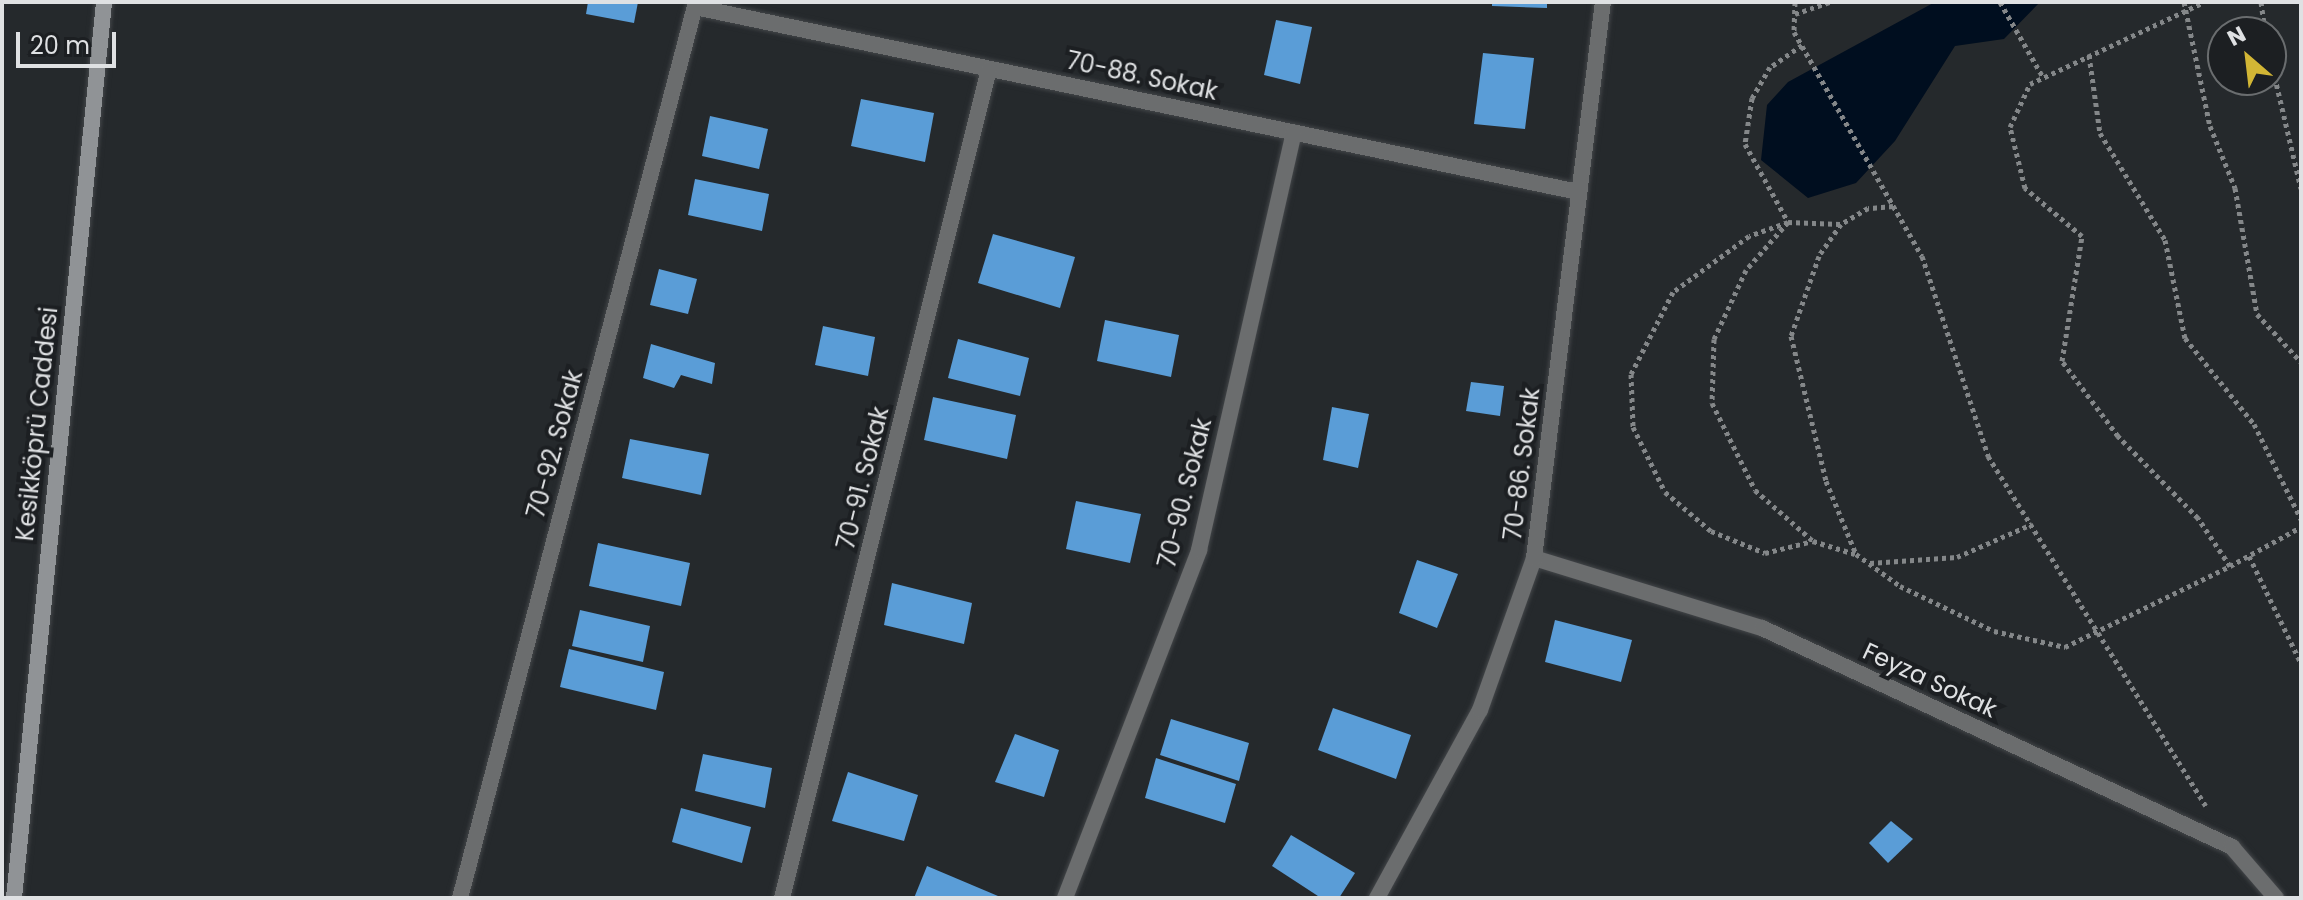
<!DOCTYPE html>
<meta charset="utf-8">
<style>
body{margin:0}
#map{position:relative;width:2303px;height:900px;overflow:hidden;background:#25292c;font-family:Poppins,sans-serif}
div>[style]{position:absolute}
.water>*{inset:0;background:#000e1f}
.building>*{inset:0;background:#5a9dd7}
.path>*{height:5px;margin-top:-2.5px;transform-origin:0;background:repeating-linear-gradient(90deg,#848789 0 4px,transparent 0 8px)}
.roads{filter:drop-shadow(0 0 2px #434649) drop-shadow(0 0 2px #434649)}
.street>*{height:16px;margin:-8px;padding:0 8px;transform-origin:8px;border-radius:8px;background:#6b6d6e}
.secondary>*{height:16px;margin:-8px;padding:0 8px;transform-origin:8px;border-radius:8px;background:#909396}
span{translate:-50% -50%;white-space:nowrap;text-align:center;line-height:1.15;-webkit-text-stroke:8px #1c1f22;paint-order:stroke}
.street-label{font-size:24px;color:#dfe1e3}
.frame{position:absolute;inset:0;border:4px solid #dfe1e3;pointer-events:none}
.north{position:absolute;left:2207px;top:16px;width:80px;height:80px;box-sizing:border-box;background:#1c1f22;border:2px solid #6a6d6f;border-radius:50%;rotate:332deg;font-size:22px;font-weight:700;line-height:32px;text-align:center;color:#dfe1e3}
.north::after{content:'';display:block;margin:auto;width:28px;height:36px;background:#d2b635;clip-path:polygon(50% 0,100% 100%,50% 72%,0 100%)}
.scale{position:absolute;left:16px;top:32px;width:100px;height:36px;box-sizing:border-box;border:4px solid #dfe1e3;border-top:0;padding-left:10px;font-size:24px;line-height:28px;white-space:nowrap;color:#dfe1e3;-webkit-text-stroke:6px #1c1f22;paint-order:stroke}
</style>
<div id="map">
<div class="water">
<i style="clip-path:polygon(1935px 2px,2040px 2px,2004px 39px,1955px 46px,1895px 141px,1856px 183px,1808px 198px,1761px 160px,1767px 105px,1788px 82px)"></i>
</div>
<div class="building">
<i style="clip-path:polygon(588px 2px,638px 2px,634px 23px,586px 14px)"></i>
<i style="clip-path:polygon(1492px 2px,1547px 2px,1547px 8px,1492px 6px)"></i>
<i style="clip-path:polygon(1276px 20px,1312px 27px,1300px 84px,1264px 75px)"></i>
<i style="clip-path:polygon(1483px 53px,1534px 58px,1525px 129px,1474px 124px)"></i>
<i style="clip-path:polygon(861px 99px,934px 113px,925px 162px,851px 146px)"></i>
<i style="clip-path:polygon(710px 116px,768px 129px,759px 169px,702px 156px)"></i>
<i style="clip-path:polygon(695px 179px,769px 194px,762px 231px,688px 215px)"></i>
<i style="clip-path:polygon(993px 234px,1075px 257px,1060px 308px,978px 283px)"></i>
<i style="clip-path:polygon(659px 269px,697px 279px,688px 314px,650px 305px)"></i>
<i style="clip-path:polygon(1105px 320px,1179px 335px,1171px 377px,1097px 361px)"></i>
<i style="clip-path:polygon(823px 326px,875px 337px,868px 376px,815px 365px)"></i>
<i style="clip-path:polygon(958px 339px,1029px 358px,1020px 396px,948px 378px)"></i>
<i style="clip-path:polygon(651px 344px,715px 363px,712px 384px,681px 375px,674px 388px,643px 378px)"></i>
<i style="clip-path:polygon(1471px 382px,1504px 386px,1500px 416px,1466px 411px)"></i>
<i style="clip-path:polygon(933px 397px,1016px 415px,1007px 459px,924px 440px)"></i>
<i style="clip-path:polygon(1332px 407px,1369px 414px,1358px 468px,1323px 460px)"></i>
<i style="clip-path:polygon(630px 439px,709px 454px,701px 495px,622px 478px)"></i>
<i style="clip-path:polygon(1076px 501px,1141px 514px,1130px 563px,1066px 549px)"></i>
<i style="clip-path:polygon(598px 543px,690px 563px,681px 606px,589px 586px)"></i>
<i style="clip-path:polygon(1417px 560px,1458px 574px,1437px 628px,1399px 613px)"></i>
<i style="clip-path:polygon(892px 583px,972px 603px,964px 644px,884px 625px)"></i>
<i style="clip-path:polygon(580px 610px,650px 626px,643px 662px,572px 646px)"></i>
<i style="clip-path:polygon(1555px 620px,1632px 640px,1621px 682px,1545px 662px)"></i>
<i style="clip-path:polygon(569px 649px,664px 672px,656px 710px,560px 687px)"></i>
<i style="clip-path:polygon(1333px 708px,1411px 735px,1396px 779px,1318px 750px)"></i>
<i style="clip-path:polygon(1171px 719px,1249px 743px,1239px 781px,1160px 755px)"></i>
<i style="clip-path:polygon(1015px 734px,1059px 750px,1044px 797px,995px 782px)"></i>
<i style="clip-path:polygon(703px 754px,772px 768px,765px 808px,695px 791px)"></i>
<i style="clip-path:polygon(1156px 758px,1236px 784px,1225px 823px,1145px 798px)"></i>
<i style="clip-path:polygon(848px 772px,918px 795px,904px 841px,832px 821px)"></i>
<i style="clip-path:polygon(681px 808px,751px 827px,742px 863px,672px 842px)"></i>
<i style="clip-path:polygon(1891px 821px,1913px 839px,1888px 863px,1869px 843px)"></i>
<i style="clip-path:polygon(1291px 835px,1355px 873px,1339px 898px,1321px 898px,1272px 866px)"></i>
<i style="clip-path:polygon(927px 866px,998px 896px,914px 898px)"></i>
</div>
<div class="path">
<i style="left:1795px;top:2px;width:30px;rotate:92deg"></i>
<i style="left:1794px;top:32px;width:258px;rotate:60.3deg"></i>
<i style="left:1922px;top:256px;width:211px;rotate:71.7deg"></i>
<i style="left:1988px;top:456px;width:412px;rotate:58.1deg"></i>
<i style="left:2000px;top:2px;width:86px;rotate:60.2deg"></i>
<i style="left:2184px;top:2px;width:127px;rotate:78.2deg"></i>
<i style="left:2210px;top:126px;width:67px;rotate:68deg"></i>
<i style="left:2235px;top:188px;width:128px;rotate:80.1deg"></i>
<i style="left:2257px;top:314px;width:65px;rotate:47.5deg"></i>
<i style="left:2261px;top:2px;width:30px;rotate:82deg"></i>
<i style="left:1795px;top:14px;width:37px;rotate:-19deg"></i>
<i style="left:1802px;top:45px;width:39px;rotate:145deg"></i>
<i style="left:1770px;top:67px;width:36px;rotate:120deg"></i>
<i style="left:1752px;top:98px;width:47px;rotate:98.7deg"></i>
<i style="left:1745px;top:144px;width:89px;rotate:61.1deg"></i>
<i style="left:1788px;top:222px;width:41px;rotate:160.3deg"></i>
<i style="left:1749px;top:236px;width:94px;rotate:143.6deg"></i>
<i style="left:1673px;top:292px;width:92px;rotate:117.1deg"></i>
<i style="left:1631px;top:374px;width:53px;rotate:87.8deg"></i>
<i style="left:1633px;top:427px;width:72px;rotate:63.8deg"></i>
<i style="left:1665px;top:492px;width:60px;rotate:40.3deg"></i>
<i style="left:1711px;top:531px;width:58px;rotate:22.2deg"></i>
<i style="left:1765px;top:553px;width:49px;rotate:-14deg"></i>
<i style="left:2089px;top:55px;width:79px;rotate:82deg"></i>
<i style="left:2100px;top:133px;width:125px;rotate:58.7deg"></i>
<i style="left:2165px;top:240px;width:100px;rotate:78.5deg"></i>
<i style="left:2185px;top:338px;width:110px;rotate:51.3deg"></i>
<i style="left:2254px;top:424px;width:106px;rotate:63.7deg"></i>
<i style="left:2271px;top:61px;width:131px;rotate:76.8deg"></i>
<i style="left:1893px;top:206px;width:25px;rotate:175deg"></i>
<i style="left:1868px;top:208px;width:31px;rotate:149deg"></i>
<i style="left:1841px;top:224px;width:39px;rotate:125deg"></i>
<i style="left:1819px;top:256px;width:85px;rotate:109.3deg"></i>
<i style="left:1791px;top:336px;width:149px;rotate:76.4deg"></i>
<i style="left:1826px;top:481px;width:79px;rotate:67.7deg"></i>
<i style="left:1856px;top:554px;width:54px;rotate:36deg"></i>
<i style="left:1900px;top:586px;width:104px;rotate:25.6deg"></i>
<i style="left:1994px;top:631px;width:73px;rotate:12.7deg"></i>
<i style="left:2065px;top:647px;width:184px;rotate:-26.1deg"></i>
<i style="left:2230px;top:566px;width:58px;rotate:-123.7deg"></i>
<i style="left:2198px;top:518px;width:115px;rotate:-134.3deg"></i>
<i style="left:2118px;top:436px;width:94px;rotate:-126.7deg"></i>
<i style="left:2062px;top:361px;width:127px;rotate:-80.9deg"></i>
<i style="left:2082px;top:236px;width:75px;rotate:-139.9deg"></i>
<i style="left:2025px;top:188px;width:63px;rotate:-103.8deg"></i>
<i style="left:2010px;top:127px;width:47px;rotate:-65.1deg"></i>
<i style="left:2030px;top:84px;width:192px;rotate:-25.2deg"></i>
<i style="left:1840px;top:224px;width:52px;rotate:-177.8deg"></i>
<i style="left:1788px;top:222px;width:64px;rotate:131.2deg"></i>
<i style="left:1746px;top:270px;width:76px;rotate:114.9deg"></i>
<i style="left:1714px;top:339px;width:64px;rotate:91.8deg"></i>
<i style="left:1712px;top:403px;width:97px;rotate:63.7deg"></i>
<i style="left:1755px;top:490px;width:77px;rotate:41.3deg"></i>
<i style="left:1813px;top:541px;width:44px;rotate:17.2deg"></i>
<i style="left:2249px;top:556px;width:119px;rotate:64.1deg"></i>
<i style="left:1870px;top:563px;width:87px;rotate:-3.9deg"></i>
<i style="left:1957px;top:557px;width:82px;rotate:-23.7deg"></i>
<i style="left:2230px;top:566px;width:81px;rotate:-28.8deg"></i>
</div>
<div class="roads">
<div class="street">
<i style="left:695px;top:7px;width:902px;rotate:11.83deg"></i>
<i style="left:1534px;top:558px;width:239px;rotate:17.1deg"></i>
<i style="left:1762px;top:628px;width:519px;rotate:24.98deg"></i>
<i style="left:2232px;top:847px;width:67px;rotate:49.2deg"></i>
<i style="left:460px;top:898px;width:927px;rotate:-75.24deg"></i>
<i style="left:782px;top:898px;width:854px;rotate:-75.98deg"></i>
<i style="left:1065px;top:898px;width:373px;rotate:-68.9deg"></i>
<i style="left:1199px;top:550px;width:428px;rotate:-77.2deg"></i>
<i style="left:1377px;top:898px;width:214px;rotate:-61.3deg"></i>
<i style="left:1480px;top:710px;width:161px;rotate:-70.4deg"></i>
<i style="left:1534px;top:558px;width:560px;rotate:-82.93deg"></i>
</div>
<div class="secondary">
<i style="left:14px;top:898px;width:901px;rotate:-84.26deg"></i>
</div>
</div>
<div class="street-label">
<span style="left:1142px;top:76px;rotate:12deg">70-88. Sokak</span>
<span style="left:37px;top:424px;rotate:-84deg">Kesikköprü Caddesi</span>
<span style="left:555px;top:444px;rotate:-75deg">70-92. Sokak</span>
<span style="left:1522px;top:464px;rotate:-83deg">70-86. Sokak</span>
<span style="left:863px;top:478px;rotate:-76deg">70-91. Sokak</span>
<span style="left:1185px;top:493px;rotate:-76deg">70-90. Sokak</span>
<span style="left:1930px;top:680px;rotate:25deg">Feyza Sokak</span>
</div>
<div class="frame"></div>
<div class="north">N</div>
<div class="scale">20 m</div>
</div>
